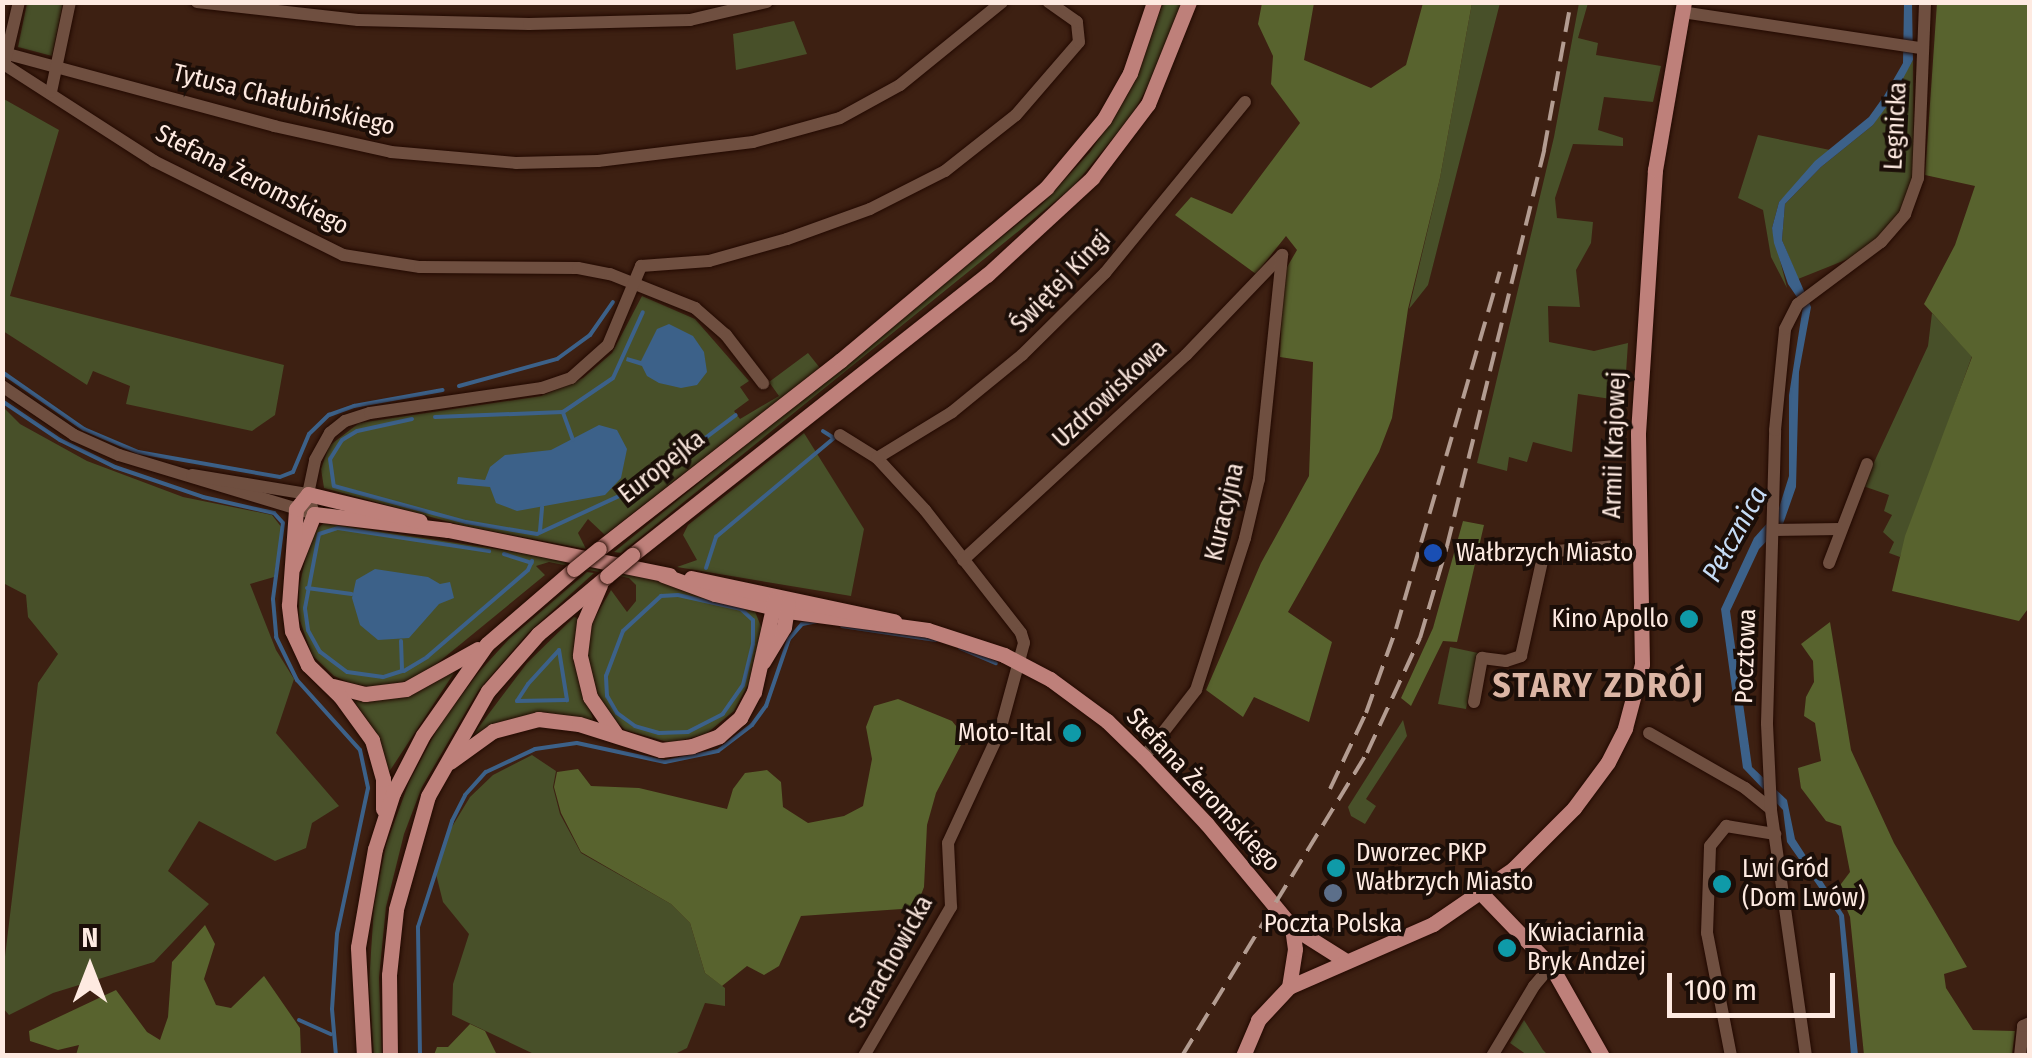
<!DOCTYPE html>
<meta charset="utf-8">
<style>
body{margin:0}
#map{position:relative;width:2032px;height:1058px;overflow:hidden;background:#3d2012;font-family:"Fira Sans Condensed",sans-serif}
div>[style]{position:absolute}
.green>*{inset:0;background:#485029}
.forest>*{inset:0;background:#58632e}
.water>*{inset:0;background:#3c6189}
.stream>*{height:4px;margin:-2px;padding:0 2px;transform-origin:2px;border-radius:2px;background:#3c6189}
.roads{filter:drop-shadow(0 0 2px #220900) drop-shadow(0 0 2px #220900)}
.minor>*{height:12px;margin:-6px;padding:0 6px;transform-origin:6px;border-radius:6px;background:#6f4f40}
.major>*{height:15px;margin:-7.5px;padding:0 7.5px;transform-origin:7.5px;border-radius:7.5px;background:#be807a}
.rail>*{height:4px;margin-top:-2px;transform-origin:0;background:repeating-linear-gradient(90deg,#b39c91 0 20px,transparent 0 30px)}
.bridges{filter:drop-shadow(0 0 2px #220900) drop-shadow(0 0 2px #220900)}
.major-bridge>*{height:15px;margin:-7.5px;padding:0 7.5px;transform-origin:7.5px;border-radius:7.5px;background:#be807a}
.dots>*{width:28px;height:28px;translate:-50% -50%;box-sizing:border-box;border:5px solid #1b0e08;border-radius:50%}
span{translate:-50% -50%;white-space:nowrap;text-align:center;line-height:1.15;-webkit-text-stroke:8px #1b0e08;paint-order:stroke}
.street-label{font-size:25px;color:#feeae1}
.poi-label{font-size:25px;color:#feeae1}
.left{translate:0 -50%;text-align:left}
.right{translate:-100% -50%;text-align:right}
.water-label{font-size:28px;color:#c5dbf5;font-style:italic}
.district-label{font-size:35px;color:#dbb5a4;font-weight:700;letter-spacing:2.5px}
.frame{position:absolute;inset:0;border:5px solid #feeae1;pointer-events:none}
.north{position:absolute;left:40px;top:918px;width:100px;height:100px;-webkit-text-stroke:8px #1b0e08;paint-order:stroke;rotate:0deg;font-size:28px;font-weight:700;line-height:40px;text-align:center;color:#feeae1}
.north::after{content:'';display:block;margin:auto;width:35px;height:45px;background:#feeae1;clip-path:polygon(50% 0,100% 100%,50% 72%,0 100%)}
.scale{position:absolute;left:1667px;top:973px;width:168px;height:45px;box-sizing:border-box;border:5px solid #feeae1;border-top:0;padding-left:12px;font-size:30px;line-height:35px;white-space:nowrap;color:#feeae1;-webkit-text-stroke:8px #1b0e08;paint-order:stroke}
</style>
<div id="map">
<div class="green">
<i style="clip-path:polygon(27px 3px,63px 3px,52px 56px,18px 47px)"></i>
<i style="clip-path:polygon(1163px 3px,1181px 3px,1155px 73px,1132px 115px,1073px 187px,621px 553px,614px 552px,1042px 204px,1090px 152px,1128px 94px)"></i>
<i style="clip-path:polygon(1472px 3px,1500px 3px,1428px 285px,1409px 309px,1440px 178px)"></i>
<i style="clip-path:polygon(1579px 3px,1588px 3px,1578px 38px,1598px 43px,1596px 55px,1661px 66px,1653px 102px,1604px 97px,1598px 130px,1623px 138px,1623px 146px,1573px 144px,1555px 198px,1557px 218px,1593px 222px,1591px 243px,1576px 270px,1580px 307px,1548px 306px,1549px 342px,1594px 351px,1628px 343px,1624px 401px,1578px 394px,1572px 452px,1533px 442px,1527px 462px,1509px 457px,1507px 471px,1477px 463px,1554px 137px)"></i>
<i style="clip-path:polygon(794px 21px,807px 54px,736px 70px,733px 34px)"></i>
<i style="clip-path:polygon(1913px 60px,1914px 177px,1901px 212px,1878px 239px,1853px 257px,1798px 279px,1782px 240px,1785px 204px,1821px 167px,1873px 125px)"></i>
<i style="clip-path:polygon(2px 98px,59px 130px,10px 296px,284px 365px,275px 415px,252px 431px,126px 404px,130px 386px,93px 371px,87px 385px,3px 331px)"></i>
<i style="clip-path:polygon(1758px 135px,1830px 150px,1779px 202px,1772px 228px,1787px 288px,1771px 257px,1763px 210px,1738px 198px)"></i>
<i style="clip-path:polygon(642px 296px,695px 319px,749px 381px,740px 387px,749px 400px,734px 411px,740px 419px,779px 396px,769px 382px,808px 353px,820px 368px,605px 535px,588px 519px,578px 533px,586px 549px,464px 526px,324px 488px,321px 469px,329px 446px,359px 423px,541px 396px,583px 378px,612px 353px)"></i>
<i style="clip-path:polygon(1932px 313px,1972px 356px,1900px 557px,1889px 553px,1894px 542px,1883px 532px,1892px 515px,1884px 511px,1889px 495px,1863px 486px,1928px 346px)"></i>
<i style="clip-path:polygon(3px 407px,20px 424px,87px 461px,183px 497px,272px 515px,282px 528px,274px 577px,250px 584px,276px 650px,294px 679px,276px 733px,339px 806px,312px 823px,306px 848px,275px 861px,199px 821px,168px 871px,209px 904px,154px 962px,53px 993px,9px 1015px,3px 1008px,3px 973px,38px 683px,58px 654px,28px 617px,26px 595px,3px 583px)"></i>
<i style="clip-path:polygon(804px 433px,864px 529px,851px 596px,677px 567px,697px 560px,683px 535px,688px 525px)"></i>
<i style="clip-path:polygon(324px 523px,530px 554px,654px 579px,754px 609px,762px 629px,752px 677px,734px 711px,706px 734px,671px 743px,625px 730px,600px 706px,585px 650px,591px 624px,611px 590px,627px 612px,636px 601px,636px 585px,629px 578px,549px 562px,536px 566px,545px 575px,429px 670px,410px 681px,371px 687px,350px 683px,334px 676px,312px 655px,299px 618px,299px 587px,308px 548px,315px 530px)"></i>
<i style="clip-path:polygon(587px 572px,594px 573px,528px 633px,478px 691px,422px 787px,404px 834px,386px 907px,379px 978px,382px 1055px,374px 1056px,369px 984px,374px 905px,386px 845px,409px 782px,440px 724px,478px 673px,509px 639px)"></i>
<i style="clip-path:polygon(574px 617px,578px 618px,574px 662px,594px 722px,544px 712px,507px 720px,472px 736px,527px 663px)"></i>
<i style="clip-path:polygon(1450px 647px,1478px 653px,1466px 709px,1438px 704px)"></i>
<i style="clip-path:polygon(451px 670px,454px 673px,389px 772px,371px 725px,350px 696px,378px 700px,400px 697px)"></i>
<i style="clip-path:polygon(1403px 720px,1407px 736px,1366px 799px,1376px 806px,1365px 824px,1351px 816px,1348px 807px)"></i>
<i style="clip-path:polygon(532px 755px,556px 771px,553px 787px,560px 814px,581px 853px,671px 904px,690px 923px,705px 973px,725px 988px,725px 1006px,705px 1003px,687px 1048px,673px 1055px,536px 1055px,452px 1015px,453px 984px,469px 934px,443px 902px,436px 874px,450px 830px,470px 797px,493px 775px)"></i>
<i style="clip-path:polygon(1524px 1020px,1543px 1050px,1548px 1055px,1527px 1055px,1510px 1043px)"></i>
</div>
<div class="forest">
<i style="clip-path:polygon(1262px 3px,1314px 3px,1304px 60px,1371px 88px,1406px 65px,1423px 3px,1472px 3px,1440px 178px,1408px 309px,1392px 418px,1379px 452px,1288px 612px,1332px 642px,1309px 722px,1254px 697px,1243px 717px,1206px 690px,1261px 563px,1309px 476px,1313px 362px,1280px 357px,1283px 274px,1297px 250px,1286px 236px,1256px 274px,1175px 215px,1191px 197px,1232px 214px,1300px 123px,1271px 84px,1273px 56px,1258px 24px)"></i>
<i style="clip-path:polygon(1937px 3px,2029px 3px,2030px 606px,2019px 621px,1892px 591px,1905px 536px,1972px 357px,1924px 304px,1955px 245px,1975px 186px,1925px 175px)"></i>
<i style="clip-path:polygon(1463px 521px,1484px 525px,1457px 642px,1443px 641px,1411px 706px,1401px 698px,1433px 628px)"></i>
<i style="clip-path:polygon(1830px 622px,1851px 750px,1894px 843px,1967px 967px,1944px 974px,1946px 988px,1973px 1030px,2015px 1031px,2012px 1055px,1864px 1055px,1850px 917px,1838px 888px,1850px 872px,1841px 826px,1826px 821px,1801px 788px,1798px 768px,1821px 761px,1815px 723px,1804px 716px,1806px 697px,1814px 682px,1813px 661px,1801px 644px)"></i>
<i style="clip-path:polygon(898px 699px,952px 721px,961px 732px,961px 745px,936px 793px,927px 825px,924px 887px,916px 908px,801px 916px,779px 966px,764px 975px,747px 966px,722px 986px,705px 973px,690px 923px,671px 904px,581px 852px,561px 813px,554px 787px,557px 772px,578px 769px,591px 786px,639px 788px,727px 809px,733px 789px,745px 773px,767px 770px,781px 782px,783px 807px,808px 823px,844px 816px,863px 806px,872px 759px,866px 727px,874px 706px)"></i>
<i style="clip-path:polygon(205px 925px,215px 944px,204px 979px,216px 1005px,231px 1008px,264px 976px,300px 1028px,301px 1055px,76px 1055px,79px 1045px,58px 1050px,30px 1041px,29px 1031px,116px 990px,147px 1032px,160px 1040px,168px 1017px,172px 962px)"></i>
<i style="clip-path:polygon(470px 1024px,485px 1031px,496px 1053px,505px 1055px,434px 1055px,437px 1047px,448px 1047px)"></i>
</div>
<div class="water">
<i style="clip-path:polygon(1904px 3px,1912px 3px,1913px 60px,1892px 99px,1873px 125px,1821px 167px,1785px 204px,1782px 240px,1811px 307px,1799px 372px,1796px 487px,1783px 524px,1759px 549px,1730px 611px,1752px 767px,1787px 800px,1795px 839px,1844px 915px,1858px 1055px,1851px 1055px,1839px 916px,1787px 842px,1783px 810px,1743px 768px,1721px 609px,1754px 538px,1778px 511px,1789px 476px,1789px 395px,1803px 306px,1788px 284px,1774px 243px,1772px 228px,1779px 202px,1815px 161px,1869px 117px,1884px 96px,1903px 63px)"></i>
<i style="clip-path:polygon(669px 324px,693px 336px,704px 352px,707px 372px,697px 385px,681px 388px,659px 383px,647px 376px,642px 366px,626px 361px,627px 357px,641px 361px,657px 329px)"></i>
<i style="clip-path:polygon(599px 425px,617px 430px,627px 449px,621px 478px,605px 495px,517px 511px,496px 503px,490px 487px,457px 484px,458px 477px,485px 480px,490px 467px,505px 455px,551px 450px)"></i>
<i style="clip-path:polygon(375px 569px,428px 577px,440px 584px,450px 582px,454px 598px,439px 604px,409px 638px,378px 640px,360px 625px,352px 598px,356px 580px)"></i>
</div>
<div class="stream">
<i style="left:2px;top:372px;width:100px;rotate:34.8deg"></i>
<i style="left:84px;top:429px;width:59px;rotate:23.1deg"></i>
<i style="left:138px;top:452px;width:144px;rotate:10deg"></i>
<i style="left:280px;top:477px;width:14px;rotate:-21deg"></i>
<i style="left:293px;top:472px;width:41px;rotate:-67.2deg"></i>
<i style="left:309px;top:434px;width:28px;rotate:-44deg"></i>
<i style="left:329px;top:415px;width:27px;rotate:-20deg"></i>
<i style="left:354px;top:406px;width:90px;rotate:-10.2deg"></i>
<i style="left:459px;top:386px;width:102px;rotate:-15.4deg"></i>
<i style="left:557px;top:359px;width:41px;rotate:-36deg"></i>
<i style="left:590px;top:335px;width:40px;rotate:-55.1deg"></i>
<i style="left:2px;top:401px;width:70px;rotate:33.9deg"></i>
<i style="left:60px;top:440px;width:61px;rotate:26.1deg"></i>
<i style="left:115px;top:467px;width:93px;rotate:18.8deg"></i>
<i style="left:203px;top:497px;width:73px;rotate:12.7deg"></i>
<i style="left:274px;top:513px;width:13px;rotate:48deg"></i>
<i style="left:283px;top:523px;width:77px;rotate:97.5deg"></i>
<i style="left:273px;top:599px;width:38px;rotate:85deg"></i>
<i style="left:276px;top:637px;width:48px;rotate:64deg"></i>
<i style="left:297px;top:680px;width:94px;rotate:48deg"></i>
<i style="left:360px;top:750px;width:39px;rotate:78deg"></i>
<i style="left:368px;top:788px;width:149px;rotate:102deg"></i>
<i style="left:337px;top:934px;width:75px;rotate:93.8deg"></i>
<i style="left:332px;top:1009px;width:47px;rotate:85.1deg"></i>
<i style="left:435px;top:417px;width:128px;rotate:-2.2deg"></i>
<i style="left:412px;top:419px;width:56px;rotate:167.7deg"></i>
<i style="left:357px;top:431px;width:17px;rotate:149deg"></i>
<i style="left:342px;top:440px;width:22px;rotate:122deg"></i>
<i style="left:330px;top:459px;width:27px;rotate:82deg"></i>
<i style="left:334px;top:486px;width:137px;rotate:15.3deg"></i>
<i style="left:466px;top:522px;width:72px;rotate:9.6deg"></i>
<i style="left:537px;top:534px;width:117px;rotate:-24.8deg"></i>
<i style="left:643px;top:485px;width:116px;rotate:-37deg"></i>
<i style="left:573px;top:440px;width:30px;rotate:-110deg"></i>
<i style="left:563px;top:412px;width:60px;rotate:-34.2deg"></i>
<i style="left:613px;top:378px;width:72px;rotate:-65.6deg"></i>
<i style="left:540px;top:531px;width:24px;rotate:-85deg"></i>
<i style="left:504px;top:554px;width:29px;rotate:18deg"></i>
<i style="left:706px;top:568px;width:33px;rotate:-72deg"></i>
<i style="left:716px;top:537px;width:154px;rotate:-40deg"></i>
<i style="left:834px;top:438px;width:13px;rotate:-148deg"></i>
<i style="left:307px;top:588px;width:45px;rotate:7.6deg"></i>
<i style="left:678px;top:595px;width:65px;rotate:12.5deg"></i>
<i style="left:741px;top:609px;width:16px;rotate:43deg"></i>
<i style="left:753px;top:620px;width:24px;rotate:90deg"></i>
<i style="left:753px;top:644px;width:42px;rotate:103.7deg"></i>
<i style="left:743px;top:685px;width:35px;rotate:125deg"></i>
<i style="left:723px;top:714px;width:39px;rotate:153deg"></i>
<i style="left:688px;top:732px;width:29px;rotate:178deg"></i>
<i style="left:659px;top:733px;width:25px;rotate:-164deg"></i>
<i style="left:635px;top:726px;width:22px;rotate:-144deg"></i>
<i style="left:617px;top:713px;width:20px;rotate:-120deg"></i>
<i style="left:607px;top:696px;width:20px;rotate:-93deg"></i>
<i style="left:606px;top:676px;width:48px;rotate:-69.3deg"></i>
<i style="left:623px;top:631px;width:52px;rotate:-42.6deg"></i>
<i style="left:661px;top:596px;width:17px;rotate:-3deg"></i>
<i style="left:842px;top:626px;width:95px;rotate:8.5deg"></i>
<i style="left:401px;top:641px;width:30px;rotate:88deg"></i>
<i style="left:402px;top:671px;width:20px;rotate:162deg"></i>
<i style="left:383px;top:677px;width:36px;rotate:-172deg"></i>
<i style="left:347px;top:672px;width:34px;rotate:-143deg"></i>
<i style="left:320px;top:652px;width:25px;rotate:-119deg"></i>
<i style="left:308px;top:630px;width:22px;rotate:-98deg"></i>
<i style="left:305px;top:608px;width:75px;rotate:-79.3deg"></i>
<i style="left:319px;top:534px;width:20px;rotate:-18deg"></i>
<i style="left:338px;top:528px;width:153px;rotate:8.7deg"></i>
<i style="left:960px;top:648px;width:39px;rotate:23deg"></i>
<i style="left:559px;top:650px;width:51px;rotate:80.9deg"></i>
<i style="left:567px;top:700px;width:50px;rotate:178.9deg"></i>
<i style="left:517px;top:701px;width:20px;rotate:-57deg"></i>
<i style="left:528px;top:684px;width:46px;rotate:-47.6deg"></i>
<i style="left:404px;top:671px;width:27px;rotate:-31deg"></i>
<i style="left:427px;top:657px;width:133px;rotate:-40.7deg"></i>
<i style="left:528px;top:570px;width:10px;rotate:-66deg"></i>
<i style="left:299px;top:1020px;width:35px;rotate:24deg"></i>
<i style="left:420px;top:1056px;width:129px;rotate:-90.9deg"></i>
<i style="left:418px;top:927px;width:111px;rotate:-72.2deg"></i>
<i style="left:452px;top:821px;width:29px;rotate:-63deg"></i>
<i style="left:465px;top:795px;width:31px;rotate:-48deg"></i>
<i style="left:486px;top:772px;width:54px;rotate:-25.1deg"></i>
<i style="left:535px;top:749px;width:42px;rotate:-8.1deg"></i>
<i style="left:577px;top:743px;width:90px;rotate:12.2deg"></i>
<i style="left:665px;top:762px;width:54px;rotate:-11.7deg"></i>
<i style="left:718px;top:751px;width:43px;rotate:-37.4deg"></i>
<i style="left:752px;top:725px;width:24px;rotate:-54deg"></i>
<i style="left:766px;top:706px;width:71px;rotate:-71.1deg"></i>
<i style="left:789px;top:639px;width:20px;rotate:-49deg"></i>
<i style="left:802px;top:624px;width:16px;rotate:-11deg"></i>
</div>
<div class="roads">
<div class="minor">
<i style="left:197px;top:2px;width:162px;rotate:6.4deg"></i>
<i style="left:358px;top:20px;width:171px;rotate:1.3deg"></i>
<i style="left:529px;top:24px;width:161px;rotate:-1.4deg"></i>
<i style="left:690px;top:20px;width:79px;rotate:-13.2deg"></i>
<i style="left:1682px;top:12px;width:242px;rotate:8.6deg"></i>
<i style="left:8px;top:54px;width:276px;rotate:15.1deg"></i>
<i style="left:274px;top:126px;width:120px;rotate:12.5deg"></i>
<i style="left:391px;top:152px;width:125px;rotate:5deg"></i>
<i style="left:516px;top:163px;width:82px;rotate:-1.4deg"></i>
<i style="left:598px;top:161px;width:156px;rotate:-7deg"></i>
<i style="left:753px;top:142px;width:90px;rotate:-15.4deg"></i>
<i style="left:840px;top:118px;width:68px;rotate:-28.8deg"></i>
<i style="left:900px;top:85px;width:132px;rotate:-39.1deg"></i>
<i style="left:5px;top:61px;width:61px;rotate:-76.7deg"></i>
<i style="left:2px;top:63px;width:181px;rotate:32.8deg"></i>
<i style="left:154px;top:161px;width:211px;rotate:26.4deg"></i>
<i style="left:343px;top:255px;width:78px;rotate:8.9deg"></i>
<i style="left:420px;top:267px;width:158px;rotate:0.4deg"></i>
<i style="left:578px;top:268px;width:33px;rotate:11deg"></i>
<i style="left:610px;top:274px;width:92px;rotate:21.8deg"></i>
<i style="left:695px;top:308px;width:41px;rotate:41.1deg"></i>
<i style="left:726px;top:335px;width:61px;rotate:52.4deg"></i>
<i style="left:51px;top:92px;width:92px;rotate:-78.1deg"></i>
<i style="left:2px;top:386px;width:87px;rotate:34.2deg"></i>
<i style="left:74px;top:435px;width:49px;rotate:24deg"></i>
<i style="left:119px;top:455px;width:204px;rotate:16.8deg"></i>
<i style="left:314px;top:514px;width:21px;rotate:-107deg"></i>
<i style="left:308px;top:494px;width:35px;rotate:-78deg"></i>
<i style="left:315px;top:460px;width:31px;rotate:-61deg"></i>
<i style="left:330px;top:433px;width:19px;rotate:-39deg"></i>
<i style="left:345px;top:421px;width:26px;rotate:-18deg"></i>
<i style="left:370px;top:413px;width:174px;rotate:-8.3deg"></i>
<i style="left:542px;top:388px;width:31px;rotate:-19deg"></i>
<i style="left:571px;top:378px;width:50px;rotate:-41.7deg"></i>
<i style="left:608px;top:345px;width:86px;rotate:-67.3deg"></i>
<i style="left:641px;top:266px;width:68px;rotate:-4.2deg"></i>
<i style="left:709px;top:261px;width:81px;rotate:-15.8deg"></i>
<i style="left:787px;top:239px;width:88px;rotate:-19.9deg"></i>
<i style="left:870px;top:209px;width:84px;rotate:-26.9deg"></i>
<i style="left:945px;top:171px;width:90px;rotate:-38.3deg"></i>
<i style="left:1016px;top:115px;width:96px;rotate:-49.2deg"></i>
<i style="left:1079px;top:42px;width:20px;rotate:-96deg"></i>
<i style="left:1077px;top:22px;width:35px;rotate:-145deg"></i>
<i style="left:840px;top:435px;width:44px;rotate:31.9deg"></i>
<i style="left:877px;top:458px;width:71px;rotate:47.3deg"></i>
<i style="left:925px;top:510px;width:156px;rotate:52deg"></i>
<i style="left:1021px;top:633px;width:10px;rotate:73deg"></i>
<i style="left:1024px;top:643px;width:91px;rotate:105.3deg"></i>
<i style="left:1000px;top:731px;width:123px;rotate:114.9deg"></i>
<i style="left:948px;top:843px;width:64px;rotate:87.3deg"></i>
<i style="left:951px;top:907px;width:173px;rotate:120.3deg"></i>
<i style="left:877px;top:458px;width:88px;rotate:-31.5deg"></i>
<i style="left:952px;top:412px;width:90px;rotate:-39.2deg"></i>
<i style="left:1022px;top:355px;width:117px;rotate:-44.7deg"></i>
<i style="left:1105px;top:273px;width:221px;rotate:-50.7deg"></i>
<i style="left:192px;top:475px;width:118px;rotate:9.3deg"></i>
<i style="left:1773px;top:530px;width:67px;rotate:-0.9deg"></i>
<i style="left:963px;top:560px;width:303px;rotate:-42.6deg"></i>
<i style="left:1186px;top:355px;width:139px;rotate:-46.2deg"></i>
<i style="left:1829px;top:563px;width:106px;rotate:-69deg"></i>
<i style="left:1474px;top:702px;width:45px;rotate:-79.7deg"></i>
<i style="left:1482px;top:658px;width:24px;rotate:7deg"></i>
<i style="left:1506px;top:661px;width:16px;rotate:-18deg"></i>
<i style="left:1521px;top:656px;width:107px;rotate:-77.5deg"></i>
<i style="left:1544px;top:552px;width:73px;rotate:-4.7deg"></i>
<i style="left:1649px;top:733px;width:111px;rotate:29.8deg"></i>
<i style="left:1745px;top:788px;width:33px;rotate:39deg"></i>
<i style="left:1144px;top:757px;width:85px;rotate:-52.2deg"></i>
<i style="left:1196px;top:690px;width:160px;rotate:-72.1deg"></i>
<i style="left:1245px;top:538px;width:61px;rotate:-76.7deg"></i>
<i style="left:1259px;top:479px;width:225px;rotate:-84.1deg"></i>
<i style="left:1492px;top:1056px;width:82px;rotate:-59deg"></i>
<i style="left:1534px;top:986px;width:26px;rotate:-50deg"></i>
<i style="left:1731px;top:1056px;width:125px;rotate:-101deg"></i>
<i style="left:1707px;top:933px;width:87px;rotate:-88deg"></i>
<i style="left:1710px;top:846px;width:26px;rotate:-51deg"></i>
<i style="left:1726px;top:826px;width:50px;rotate:9.3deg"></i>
<i style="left:1806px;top:1056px;width:249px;rotate:-98.1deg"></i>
<i style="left:1771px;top:809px;width:86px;rotate:-92.7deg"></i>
<i style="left:1767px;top:723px;width:293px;rotate:-88.4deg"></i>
<i style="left:1775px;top:430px;width:101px;rotate:-84.3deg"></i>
<i style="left:1785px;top:329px;width:28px;rotate:-63deg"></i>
<i style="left:1798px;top:304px;width:104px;rotate:-36.8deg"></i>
<i style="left:1881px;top:242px;width:37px;rotate:-49deg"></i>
<i style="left:1905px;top:214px;width:38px;rotate:-70deg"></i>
<i style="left:1918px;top:178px;width:176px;rotate:-87.7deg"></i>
<i style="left:2020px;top:1056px;width:30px;rotate:-84deg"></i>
<i style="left:2023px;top:1026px;width:8px;rotate:-23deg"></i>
</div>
<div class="major">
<i style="left:599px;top:549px;width:307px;rotate:-38deg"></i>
<i style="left:841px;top:360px;width:268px;rotate:-40deg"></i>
<i style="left:1046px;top:188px;width:90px;rotate:-50deg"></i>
<i style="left:1104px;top:119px;width:53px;rotate:-60.5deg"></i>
<i style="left:1130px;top:73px;width:75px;rotate:-71.3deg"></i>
<i style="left:632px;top:555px;width:452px;rotate:-38.3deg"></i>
<i style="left:987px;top:275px;width:143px;rotate:-42.7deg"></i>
<i style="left:1092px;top:178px;width:93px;rotate:-52.9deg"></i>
<i style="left:1148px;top:104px;width:110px;rotate:-68.1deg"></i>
<i style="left:293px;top:567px;width:57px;rotate:-68.4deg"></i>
<i style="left:314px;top:514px;width:135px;rotate:6.8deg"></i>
<i style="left:448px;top:530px;width:226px;rotate:11.5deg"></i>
<i style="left:663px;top:575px;width:55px;rotate:20.1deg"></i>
<i style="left:715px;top:594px;width:75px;rotate:13.1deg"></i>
<i style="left:788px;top:611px;width:141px;rotate:7.7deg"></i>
<i style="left:928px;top:630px;width:80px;rotate:18.2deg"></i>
<i style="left:1004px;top:655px;width:52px;rotate:27.6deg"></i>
<i style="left:1050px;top:679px;width:71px;rotate:36.4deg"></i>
<i style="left:1107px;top:721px;width:52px;rotate:44.2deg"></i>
<i style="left:1144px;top:757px;width:91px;rotate:46.8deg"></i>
<i style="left:1206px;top:823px;width:135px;rotate:50.4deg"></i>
<i style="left:1292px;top:927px;width:64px;rotate:32.2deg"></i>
<i style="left:691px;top:578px;width:208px;rotate:12deg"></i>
<i style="left:600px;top:585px;width:40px;rotate:113.4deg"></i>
<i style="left:584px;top:622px;width:34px;rotate:97deg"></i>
<i style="left:580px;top:656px;width:42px;rotate:76.3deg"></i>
<i style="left:590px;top:697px;width:44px;rotate:55.2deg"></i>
<i style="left:763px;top:662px;width:41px;rotate:-59deg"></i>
<i style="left:784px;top:627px;width:24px;rotate:-81deg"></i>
<i style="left:333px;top:686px;width:33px;rotate:14deg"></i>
<i style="left:365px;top:694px;width:41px;rotate:-7deg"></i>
<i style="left:406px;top:689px;width:82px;rotate:-29.1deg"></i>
<i style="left:450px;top:762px;width:53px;rotate:-35.8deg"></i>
<i style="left:493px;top:731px;width:47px;rotate:-14.9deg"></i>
<i style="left:538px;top:719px;width:41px;rotate:7deg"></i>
<i style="left:579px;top:724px;width:86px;rotate:17.6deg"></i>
<i style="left:661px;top:750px;width:31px;rotate:-7deg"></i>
<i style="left:692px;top:746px;width:29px;rotate:-20deg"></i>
<i style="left:719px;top:736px;width:28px;rotate:-41deg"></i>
<i style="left:740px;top:718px;width:30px;rotate:-62deg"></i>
<i style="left:754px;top:692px;width:95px;rotate:-77.3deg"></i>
<i style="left:383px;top:809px;width:30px;rotate:-90deg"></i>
<i style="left:383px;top:779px;width:41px;rotate:-105.8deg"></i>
<i style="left:372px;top:740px;width:54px;rotate:-126deg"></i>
<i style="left:340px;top:696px;width:45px;rotate:-135.9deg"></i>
<i style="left:308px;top:665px;width:38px;rotate:-115deg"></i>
<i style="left:292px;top:631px;width:26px;rotate:-97deg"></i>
<i style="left:289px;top:605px;width:96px;rotate:-85.8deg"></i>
<i style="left:296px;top:509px;width:19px;rotate:-51deg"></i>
<i style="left:308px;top:494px;width:115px;rotate:13.6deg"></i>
<i style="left:1481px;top:893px;width:101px;rotate:46.2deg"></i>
<i style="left:1551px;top:966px;width:103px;rotate:60.5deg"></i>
<i style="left:1289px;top:987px;width:38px;rotate:-81deg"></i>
<i style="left:1295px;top:949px;width:22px;rotate:-98deg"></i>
<i style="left:364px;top:1056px;width:109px;rotate:-93.2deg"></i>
<i style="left:358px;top:947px;width:99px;rotate:-80.2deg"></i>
<i style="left:375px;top:849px;width:59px;rotate:-72.2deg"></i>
<i style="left:393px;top:793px;width:65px;rotate:-62.7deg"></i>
<i style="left:423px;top:735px;width:111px;rotate:-54.9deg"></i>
<i style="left:487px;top:644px;width:115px;rotate:-40.8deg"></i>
<i style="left:390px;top:1056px;width:81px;rotate:-90.7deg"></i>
<i style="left:389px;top:975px;width:66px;rotate:-83.9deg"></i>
<i style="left:396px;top:909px;width:117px;rotate:-74.2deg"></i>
<i style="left:428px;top:796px;width:121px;rotate:-60.3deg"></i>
<i style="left:488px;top:691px;width:76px;rotate:-48.7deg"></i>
<i style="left:538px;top:634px;width:90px;rotate:-40deg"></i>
<i style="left:1243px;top:1056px;width:39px;rotate:-67deg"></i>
<i style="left:1258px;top:1020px;width:45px;rotate:-46.8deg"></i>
<i style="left:1289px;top:987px;width:157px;rotate:-23.6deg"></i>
<i style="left:1433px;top:924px;width:97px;rotate:-34.5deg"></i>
<i style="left:1513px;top:869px;width:86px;rotate:-45deg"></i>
<i style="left:1574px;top:808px;width:57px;rotate:-53.5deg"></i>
<i style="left:1608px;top:762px;width:38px;rotate:-63deg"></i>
<i style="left:1625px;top:728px;width:66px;rotate:-75.1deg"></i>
<i style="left:1642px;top:664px;width:231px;rotate:-91deg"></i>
<i style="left:1638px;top:433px;width:264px;rotate:-86.3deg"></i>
<i style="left:1655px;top:170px;width:170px;rotate:-80.2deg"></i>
</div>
</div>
<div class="rail">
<i style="left:1330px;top:789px;width:84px;rotate:-64.7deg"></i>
<i style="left:1366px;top:713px;width:89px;rotate:-70.3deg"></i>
<i style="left:1396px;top:629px;width:372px;rotate:-73.8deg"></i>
<i style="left:1182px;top:1056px;width:355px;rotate:-58.6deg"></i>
<i style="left:1367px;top:753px;width:127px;rotate:-65.3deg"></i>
<i style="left:1420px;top:638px;width:96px;rotate:-73.6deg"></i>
<i style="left:1447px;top:546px;width:408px;rotate:-76.2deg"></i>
<i style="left:1544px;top:150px;width:150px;rotate:-79.7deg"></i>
</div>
<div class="bridges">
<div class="major-bridge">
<i style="left:574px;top:569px;width:32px;rotate:-39deg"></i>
<i style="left:607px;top:576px;width:33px;rotate:-40deg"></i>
</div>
</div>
<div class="dots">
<i style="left:1433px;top:553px;background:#1a4fb4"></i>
<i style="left:1689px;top:619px;background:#0f9aa8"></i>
<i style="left:1072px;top:733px;background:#0f9aa8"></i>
<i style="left:1336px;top:868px;background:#0f9aa8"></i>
<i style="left:1722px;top:884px;background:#0f9aa8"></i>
<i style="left:1333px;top:893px;background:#5c6f8a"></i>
<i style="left:1507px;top:948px;background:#0f9aa8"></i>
</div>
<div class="street-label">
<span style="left:284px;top:100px;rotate:14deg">Tytusa Chałubińskiego</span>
<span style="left:1896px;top:126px;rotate:-87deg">Legnicka</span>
<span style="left:252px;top:180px;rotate:27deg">Stefana Żeromskiego</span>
<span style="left:1061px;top:282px;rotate:-46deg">Świętej Kingi</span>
<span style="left:1110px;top:394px;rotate:-43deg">Uzdrowiskowa</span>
<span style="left:1615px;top:445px;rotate:-88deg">Armii Krajowej</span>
<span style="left:662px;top:467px;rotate:-38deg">Europejka</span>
<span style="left:1225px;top:512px;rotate:-77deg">Kuracyjna</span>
<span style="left:1746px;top:656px;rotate:-88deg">Pocztowa</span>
<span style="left:1203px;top:790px;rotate:47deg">Stefana Żeromskiego</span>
<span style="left:891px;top:962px;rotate:-61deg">Starachowicka</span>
</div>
<div class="poi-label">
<span class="left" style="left:1456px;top:553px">Wałbrzych Miasto</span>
<span class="right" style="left:1669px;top:619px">Kino Apollo</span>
<span class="right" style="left:1052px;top:733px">Moto-Ital</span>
<span class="left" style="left:1356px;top:868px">Dworzec PKP<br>Wałbrzych Miasto</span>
<span class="left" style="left:1742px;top:884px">Lwi Gród<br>(Dom Lwów)</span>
<span style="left:1333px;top:924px">Poczta Polska</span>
<span class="left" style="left:1527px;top:948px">Kwiaciarnia<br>Bryk Andzej</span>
</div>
<div class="water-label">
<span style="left:1735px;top:534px;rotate:-61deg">Pełcznica</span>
</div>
<div class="district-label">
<span style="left:1599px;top:685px">STARY ZDRÓJ</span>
</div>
<div class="frame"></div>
<div class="north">N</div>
<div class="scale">100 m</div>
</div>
